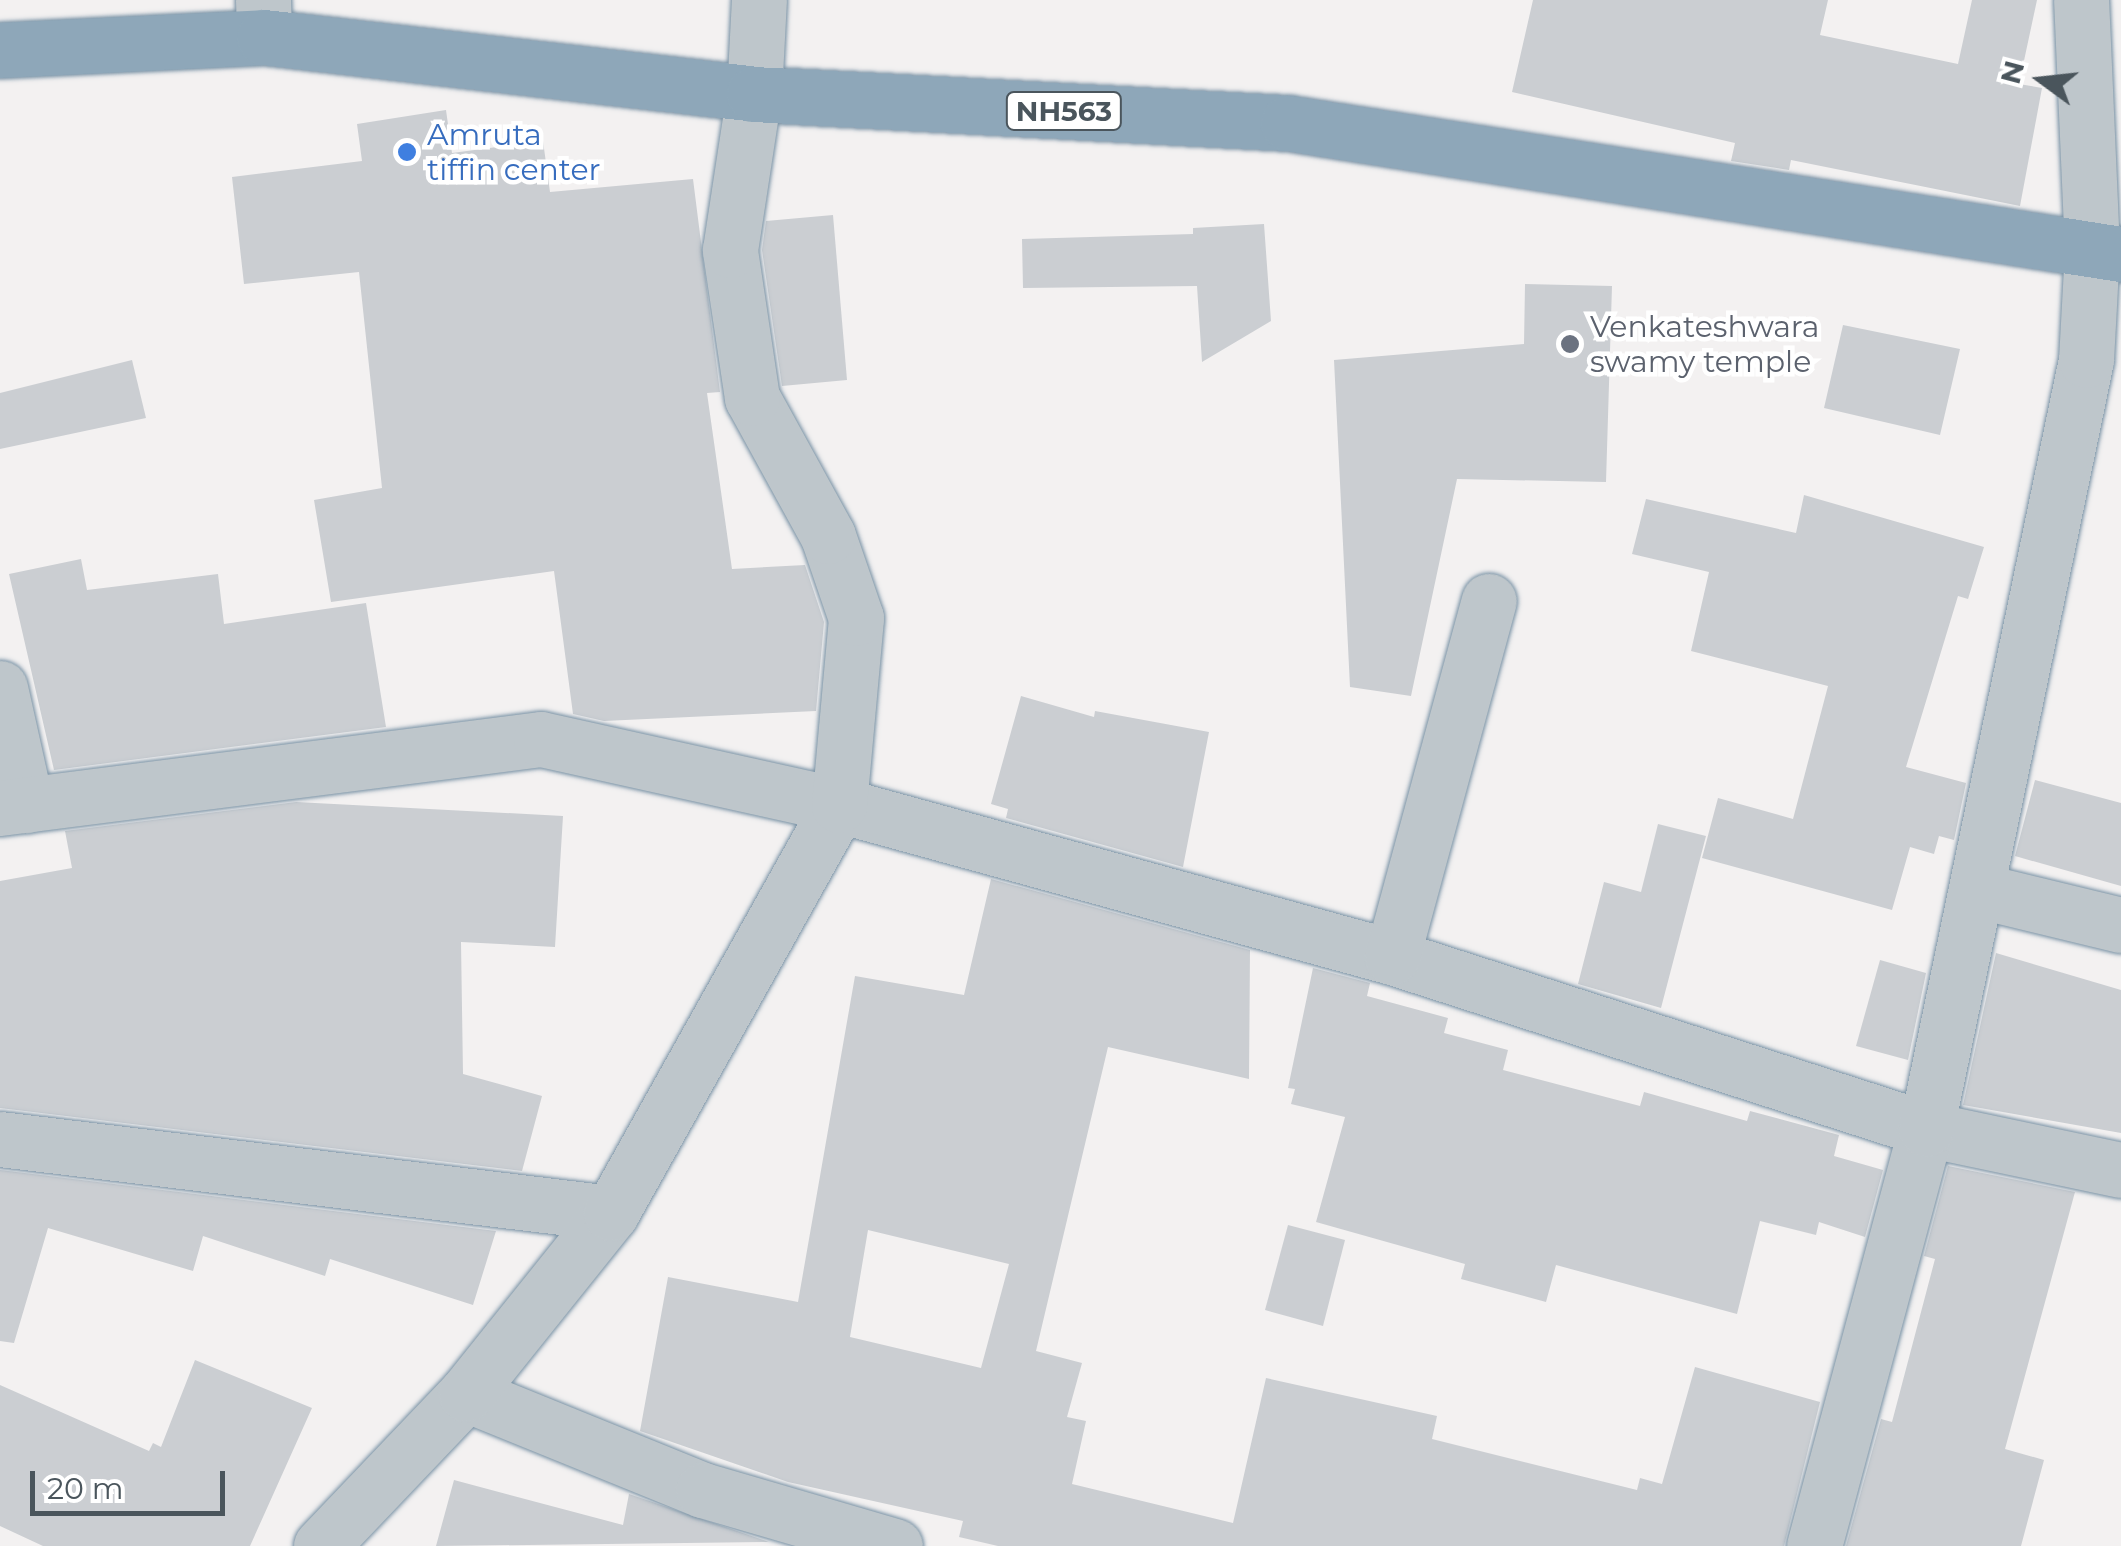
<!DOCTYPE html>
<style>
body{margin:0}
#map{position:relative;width:2121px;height:1546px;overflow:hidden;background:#f3f1f1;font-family:Montserrat,sans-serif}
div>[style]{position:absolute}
.building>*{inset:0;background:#cbced2}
.roads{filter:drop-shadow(0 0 2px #7992a5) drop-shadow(0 0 2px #7992a5)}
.minor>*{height:55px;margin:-27.5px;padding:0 27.5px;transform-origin:27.5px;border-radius:27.5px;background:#bec6cb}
.highway>*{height:55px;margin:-27.5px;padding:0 27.5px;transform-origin:27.5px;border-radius:27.5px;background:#8ea7b9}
.dots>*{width:28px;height:28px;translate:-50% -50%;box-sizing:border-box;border:5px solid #fff;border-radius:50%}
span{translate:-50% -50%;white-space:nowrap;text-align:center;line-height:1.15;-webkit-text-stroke:9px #fff;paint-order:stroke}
.shield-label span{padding:2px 8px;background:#fff;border:2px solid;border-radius:8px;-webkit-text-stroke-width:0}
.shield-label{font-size:28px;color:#4a555c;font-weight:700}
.shop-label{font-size:30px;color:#366cbe}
.left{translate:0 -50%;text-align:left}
.worship-label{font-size:30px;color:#5b616d}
.north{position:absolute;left:1991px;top:30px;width:100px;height:100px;-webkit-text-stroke:8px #fff;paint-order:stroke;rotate:285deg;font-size:28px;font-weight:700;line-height:40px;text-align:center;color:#4a555c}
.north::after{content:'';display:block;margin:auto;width:35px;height:45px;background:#4a555c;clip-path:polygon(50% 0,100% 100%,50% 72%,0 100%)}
.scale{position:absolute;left:30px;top:1471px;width:195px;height:45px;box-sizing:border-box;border:5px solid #4a555c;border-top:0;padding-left:12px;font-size:30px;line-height:35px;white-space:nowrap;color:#4a555c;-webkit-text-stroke:8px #fff;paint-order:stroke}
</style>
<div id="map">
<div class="building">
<i style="clip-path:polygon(1533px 0,1828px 0,1820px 35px,1958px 64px,1972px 0,2037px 0,2019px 84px,2042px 88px,2020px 206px,1791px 160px,1789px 170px,1731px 161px,1735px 143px,1512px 92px)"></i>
<i style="clip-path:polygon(446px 110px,452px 153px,543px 141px,550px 192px,693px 179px,720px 392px,707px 393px,732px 569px,805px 565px,824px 622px,816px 711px,604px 721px,573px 714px,554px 571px,331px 602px,314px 500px,382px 488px,359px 272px,244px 284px,232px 177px,362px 161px,357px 124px)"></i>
<i style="clip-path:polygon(833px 215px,847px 380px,782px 386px,762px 250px,766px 221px)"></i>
<i style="clip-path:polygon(1264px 224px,1271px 321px,1202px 362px,1197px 286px,1023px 288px,1022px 239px,1193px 234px,1193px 228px)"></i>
<i style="clip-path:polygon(1525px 284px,1612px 286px,1606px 482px,1457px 479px,1411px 696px,1350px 687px,1334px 360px,1524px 344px)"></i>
<i style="clip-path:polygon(1843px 325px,1960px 349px,1940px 435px,1824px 408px)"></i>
<i style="clip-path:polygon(132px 360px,146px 418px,0 449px,0 393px)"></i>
<i style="clip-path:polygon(1804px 495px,1984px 547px,1968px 599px,1958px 596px,1906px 767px,1966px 783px,1954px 840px,1939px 836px,1934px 854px,1910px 847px,1892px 910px,1702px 858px,1718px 798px,1793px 819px,1828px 686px,1691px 651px,1709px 572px,1632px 554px,1646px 499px,1796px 533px)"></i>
<i style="clip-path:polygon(81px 559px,87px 590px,218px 574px,224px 624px,366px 603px,386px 727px,54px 770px,9px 574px)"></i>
<i style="clip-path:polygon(1021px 696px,1094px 717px,1095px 711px,1209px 732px,1183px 867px,1006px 818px,1008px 809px,991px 804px)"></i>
<i style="clip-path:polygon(2035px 780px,2121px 803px,2121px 886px,2015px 856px)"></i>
<i style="clip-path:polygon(296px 802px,563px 816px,555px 947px,461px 942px,463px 1074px,542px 1096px,522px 1171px,0 1108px,0 881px,72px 868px,65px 831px)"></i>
<i style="clip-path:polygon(1658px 824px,1706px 836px,1661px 1008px,1578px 984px,1604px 882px,1641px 892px)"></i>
<i style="clip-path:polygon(evenodd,991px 879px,1250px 950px,1249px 1079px,1108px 1047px,1036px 1351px,1082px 1363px,1067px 1417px,1086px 1421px,1072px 1484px,1233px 1523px,1266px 1378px,1437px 1416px,1432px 1439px,1637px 1490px,1640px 1478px,1662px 1484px,1695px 1367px,1820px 1402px,1784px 1546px,998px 1546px,959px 1537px,963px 1521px,788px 1482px,640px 1431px,668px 1277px,798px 1302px,855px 976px,964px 995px,991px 879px,868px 1230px,1009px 1264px,981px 1368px,850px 1337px,868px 1230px)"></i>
<i style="clip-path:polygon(1996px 953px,2121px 990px,2121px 1133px,1963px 1105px)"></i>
<i style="clip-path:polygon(1880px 960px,1926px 973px,1908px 1060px,1856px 1046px)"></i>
<i style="clip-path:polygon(1313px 968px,1370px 983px,1367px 996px,1448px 1018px,1444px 1033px,1508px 1050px,1503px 1070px,1640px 1106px,1644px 1092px,1747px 1121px,1750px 1111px,1839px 1135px,1834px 1156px,1883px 1170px,1865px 1237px,1819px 1222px,1816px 1235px,1760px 1221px,1737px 1314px,1556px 1265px,1546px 1302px,1461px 1279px,1465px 1264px,1316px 1222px,1345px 1117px,1291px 1104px,1295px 1089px,1288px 1088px)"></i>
<i style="clip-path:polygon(1948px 1166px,2075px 1192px,2005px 1449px,2044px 1460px,2021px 1546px,1846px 1546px,1881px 1419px,1892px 1422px,1935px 1259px,1924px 1256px)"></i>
<i style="clip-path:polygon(0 1170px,496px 1231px,473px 1305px,330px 1259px,325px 1276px,203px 1236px,193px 1271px,48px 1228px,14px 1343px,0 1341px)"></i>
<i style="clip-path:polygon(1288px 1225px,1345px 1240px,1323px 1326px,1265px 1310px)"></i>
<i style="clip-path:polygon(195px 1360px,312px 1408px,250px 1546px,43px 1546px,0 1526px,0 1385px,149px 1451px,153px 1443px,161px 1447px)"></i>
<i style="clip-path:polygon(454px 1480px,623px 1525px,629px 1494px,769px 1542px,436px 1546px)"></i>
</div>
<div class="roads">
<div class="minor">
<i style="left:263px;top:0;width:37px;rotate:88deg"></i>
<i style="left:0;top:688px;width:120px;rotate:77.5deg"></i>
<i style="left:0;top:808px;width:545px;rotate:-7.27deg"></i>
<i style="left:541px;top:739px;width:305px;rotate:12.5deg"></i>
<i style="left:839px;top:805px;width:574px;rotate:15.37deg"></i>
<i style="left:1392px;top:957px;width:561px;rotate:17.85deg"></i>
<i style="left:1926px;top:1129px;width:199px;rotate:11.9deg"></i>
<i style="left:1976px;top:890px;width:149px;rotate:13.6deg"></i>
<i style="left:1392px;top:957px;width:369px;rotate:-74.8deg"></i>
<i style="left:0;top:1139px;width:615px;rotate:6.91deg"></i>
<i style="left:466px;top:1394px;width:256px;rotate:22.1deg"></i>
<i style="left:703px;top:1490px;width:200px;rotate:16.3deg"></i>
<i style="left:321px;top:1546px;width:210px;rotate:-46.4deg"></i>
<i style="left:466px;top:1394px;width:232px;rotate:-51.3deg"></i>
<i style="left:611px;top:1213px;width:467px;rotate:-60.8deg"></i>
<i style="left:839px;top:805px;width:188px;rotate:-84.8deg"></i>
<i style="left:856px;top:618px;width:87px;rotate:-108.9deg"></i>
<i style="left:828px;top:536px;width:158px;rotate:-118.8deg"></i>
<i style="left:752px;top:398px;width:150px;rotate:-98.5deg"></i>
<i style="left:730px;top:250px;width:158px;rotate:-81.3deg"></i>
<i style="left:754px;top:94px;width:94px;rotate:-87deg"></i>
<i style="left:1814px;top:1546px;width:432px;rotate:-75deg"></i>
<i style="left:1926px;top:1129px;width:785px;rotate:-78.25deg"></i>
<i style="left:2086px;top:360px;width:110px;rotate:-86.9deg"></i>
<i style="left:2092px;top:250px;width:250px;rotate:-92.5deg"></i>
</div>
<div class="highway">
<i style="left:0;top:50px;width:264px;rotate:-2.8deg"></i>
<i style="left:264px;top:37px;width:493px;rotate:6.6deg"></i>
<i style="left:754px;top:94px;width:535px;rotate:3.11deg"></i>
<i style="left:1288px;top:123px;width:843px;rotate:8.94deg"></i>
</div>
</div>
<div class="dots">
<i style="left:407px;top:152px;background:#3f7fe0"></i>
<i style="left:1570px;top:344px;background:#6b7280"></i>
</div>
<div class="shield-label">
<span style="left:1064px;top:111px">NH563</span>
</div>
<div class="shop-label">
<span class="left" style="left:427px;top:152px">Amruta<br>tiffin center</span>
</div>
<div class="worship-label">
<span class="left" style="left:1590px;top:344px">Venkateshwara<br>swamy temple</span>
</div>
<div class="north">N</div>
<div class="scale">20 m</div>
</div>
